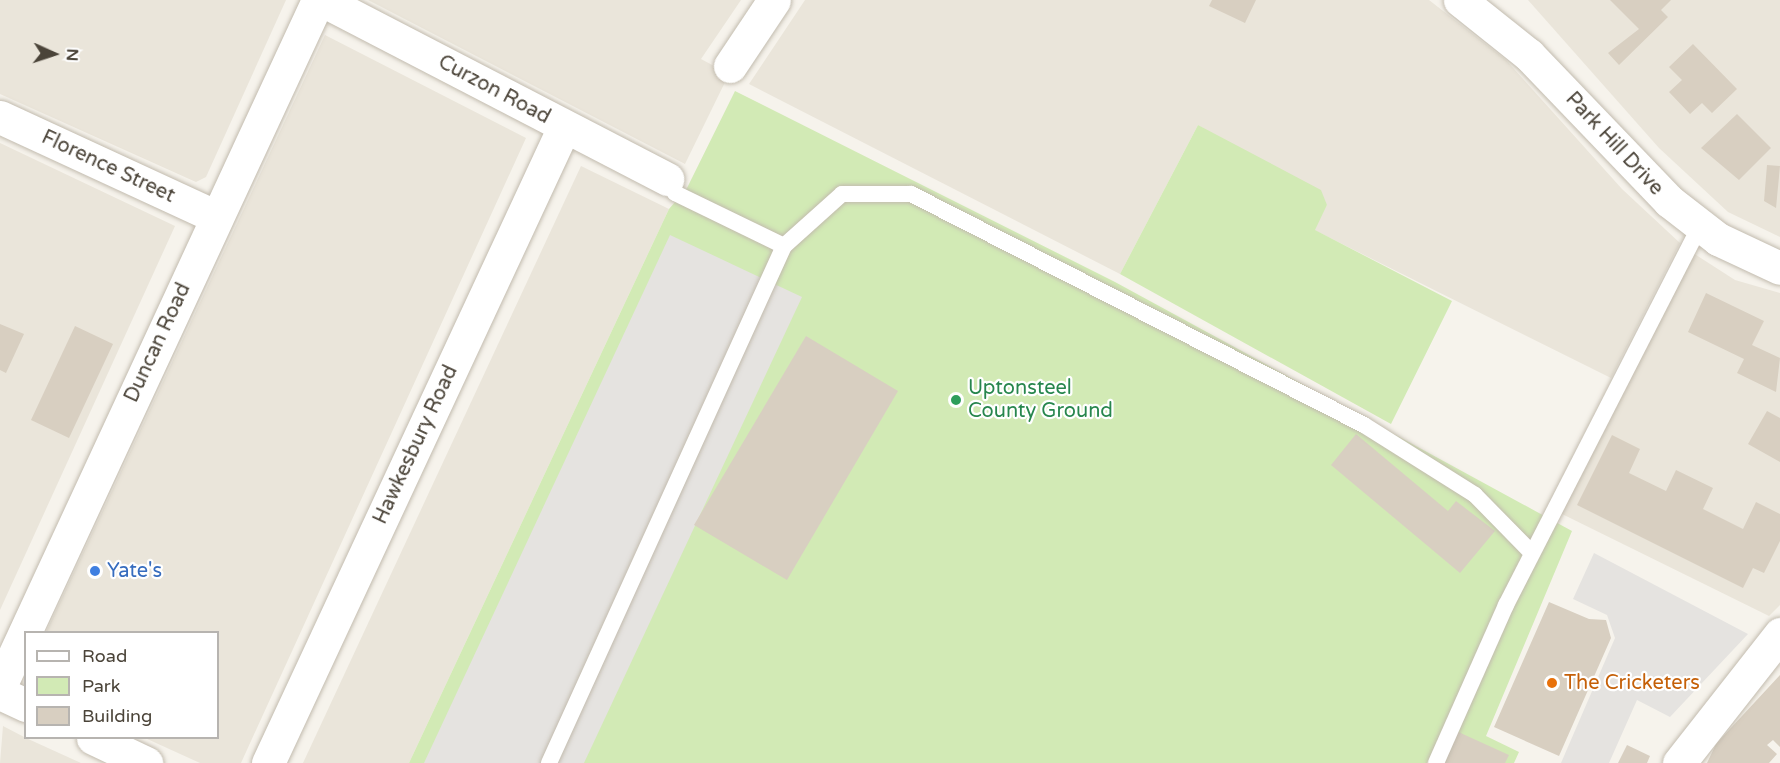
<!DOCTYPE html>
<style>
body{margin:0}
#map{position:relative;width:1780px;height:763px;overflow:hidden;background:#f6f3ec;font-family:"Varela Round",sans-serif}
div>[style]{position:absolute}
.residential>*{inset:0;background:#eae5da}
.green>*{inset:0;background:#d2eab5}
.parking>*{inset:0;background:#e5e3e0}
.building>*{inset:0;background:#d8cfc1}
.roads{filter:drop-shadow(0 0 2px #c2bbae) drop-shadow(0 0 2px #c2bbae)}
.lane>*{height:16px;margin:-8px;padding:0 8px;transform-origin:8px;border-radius:8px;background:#fff}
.street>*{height:33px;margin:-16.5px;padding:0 16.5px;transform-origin:16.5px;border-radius:16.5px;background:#fff}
.dots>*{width:16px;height:16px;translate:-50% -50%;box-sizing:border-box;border:3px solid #fff;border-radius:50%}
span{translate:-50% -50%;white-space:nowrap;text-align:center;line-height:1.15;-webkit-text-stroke:4.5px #fff;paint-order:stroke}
.street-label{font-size:20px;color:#4b4439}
.leisure-label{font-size:20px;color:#27864d}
.left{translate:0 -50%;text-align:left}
.shop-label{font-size:20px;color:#366cbe}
.food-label{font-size:20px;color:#c56008}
.legend{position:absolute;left:24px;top:631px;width:195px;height:108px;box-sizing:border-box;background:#fff;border:2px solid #b7b4b0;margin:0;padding:8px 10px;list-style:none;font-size:18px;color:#4b4439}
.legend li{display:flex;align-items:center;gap:12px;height:30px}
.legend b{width:30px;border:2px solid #b7b4b0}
.north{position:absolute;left:24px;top:24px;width:60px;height:60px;-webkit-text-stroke:4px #fff;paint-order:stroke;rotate:93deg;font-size:16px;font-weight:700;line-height:24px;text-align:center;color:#4b4439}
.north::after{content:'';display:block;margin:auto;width:21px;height:27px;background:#4b4439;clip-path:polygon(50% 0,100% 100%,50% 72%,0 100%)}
</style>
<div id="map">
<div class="residential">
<i style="clip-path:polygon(0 0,286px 0,206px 177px,196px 182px,0 94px)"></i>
<i style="clip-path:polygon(368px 0,741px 0,701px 59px,729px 74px,685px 164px)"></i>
<i style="clip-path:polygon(805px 0,1429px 0,1506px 60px,1622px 189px,1680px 243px,1611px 378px,1314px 230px,1327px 205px,1198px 125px,1120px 274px,749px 84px)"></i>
<i style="clip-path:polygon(1528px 0,1780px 0,1780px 237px,1728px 212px,1659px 148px)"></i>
<i style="clip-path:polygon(325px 35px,526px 138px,241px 763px,200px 763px,145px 738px,218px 738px,218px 632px,46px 632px)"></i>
<i style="clip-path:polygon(0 143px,175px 226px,0 610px)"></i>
<i style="clip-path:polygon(581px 166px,669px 209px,409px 763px,303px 763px)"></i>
<i style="clip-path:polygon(1693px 253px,1735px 280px,1780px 293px,1780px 605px,1769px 616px,1560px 513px)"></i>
<i style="clip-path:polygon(3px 726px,26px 738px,81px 763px,0 763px)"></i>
</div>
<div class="green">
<i style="clip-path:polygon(735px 91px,1115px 282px,1572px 531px,1486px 736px,1519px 752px,1514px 763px,409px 763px,669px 209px,687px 188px)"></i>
<i style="clip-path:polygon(1198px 125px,1321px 190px,1327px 205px,1315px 230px,1452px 301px,1391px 424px,1120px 274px)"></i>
</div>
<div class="parking">
<i style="clip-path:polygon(670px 235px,802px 297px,584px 763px,424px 763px)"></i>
<i style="clip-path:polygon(1594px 553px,1748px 634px,1670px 717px,1637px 700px,1609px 763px,1561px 763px,1615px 638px,1607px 615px,1573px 599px)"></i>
</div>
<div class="building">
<i style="clip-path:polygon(1212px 0,1256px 0,1245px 23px,1209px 6px)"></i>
<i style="clip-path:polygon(1610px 0,1671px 0,1661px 10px,1668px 17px,1619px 65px,1608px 53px,1639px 29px)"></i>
<i style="clip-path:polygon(1693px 44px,1737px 89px,1712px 113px,1702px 103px,1690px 114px,1669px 92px,1682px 80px,1669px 67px)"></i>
<i style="clip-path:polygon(1737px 114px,1771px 148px,1739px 180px,1701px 148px)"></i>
<i style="clip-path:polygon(1767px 165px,1780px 166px,1776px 208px,1764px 201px)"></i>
<i style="clip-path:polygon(1706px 293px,1764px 321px,1752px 345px,1780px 358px,1776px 392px,1737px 373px,1744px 359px,1688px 332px)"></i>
<i style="clip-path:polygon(0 324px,24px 334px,6px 373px,0 370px)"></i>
<i style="clip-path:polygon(75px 326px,113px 344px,69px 438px,31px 420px)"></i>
<i style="clip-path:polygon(806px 336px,898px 391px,787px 580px,694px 525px)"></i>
<i style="clip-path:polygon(1767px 411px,1780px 418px,1780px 462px,1748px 444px)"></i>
<i style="clip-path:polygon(1356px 434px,1448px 511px,1456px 501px,1495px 531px,1460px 573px,1331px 465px)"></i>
<i style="clip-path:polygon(1612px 435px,1640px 449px,1629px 473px,1666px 491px,1676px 470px,1713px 488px,1703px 509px,1743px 529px,1756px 502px,1780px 514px,1780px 541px,1764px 573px,1753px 568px,1743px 588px,1577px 505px)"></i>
<i style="clip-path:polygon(1549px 602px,1589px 619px,1606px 620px,1611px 638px,1559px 756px,1494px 727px)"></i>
<i style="clip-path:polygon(1780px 675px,1780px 747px,1773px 740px,1767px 745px,1777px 754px,1769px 763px,1707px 763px,1716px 744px)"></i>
<i style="clip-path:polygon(1454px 730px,1509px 755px,1505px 763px,1439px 763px)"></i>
<i style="clip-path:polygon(1627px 745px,1650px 756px,1647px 763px,1618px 763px)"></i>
</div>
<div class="roads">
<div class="lane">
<i style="left:784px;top:246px;width:78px;rotate:-41.9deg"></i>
<i style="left:842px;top:194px;width:69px"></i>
<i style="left:911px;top:194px;width:508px;rotate:27.02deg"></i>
<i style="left:1364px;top:425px;width:131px;rotate:32.2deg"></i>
<i style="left:1475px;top:495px;width:81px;rotate:45.5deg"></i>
<i style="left:549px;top:763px;width:568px;rotate:-65.56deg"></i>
<i style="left:784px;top:246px;width:121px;rotate:-154.1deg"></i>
<i style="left:675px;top:193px;width:16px;rotate:-120deg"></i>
<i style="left:1436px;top:763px;width:173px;rotate:-66.1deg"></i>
<i style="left:1506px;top:605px;width:426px;rotate:-62.9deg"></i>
</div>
<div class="street">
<i style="left:322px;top:0;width:389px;rotate:27.4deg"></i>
<i style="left:1460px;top:0;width:88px;rotate:38.6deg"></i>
<i style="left:1529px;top:55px;width:202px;rotate:46.2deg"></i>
<i style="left:1669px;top:201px;width:62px;rotate:37.8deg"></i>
<i style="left:1718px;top:239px;width:68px;rotate:25.1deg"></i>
<i style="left:730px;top:66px;width:79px;rotate:-56.3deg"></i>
<i style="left:0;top:117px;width:238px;rotate:24.8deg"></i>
<i style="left:0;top:686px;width:756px;rotate:-65.13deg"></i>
<i style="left:0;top:693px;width:29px;rotate:25deg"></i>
<i style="left:93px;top:738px;width:59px;rotate:25.3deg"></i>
<i style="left:268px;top:763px;width:702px;rotate:-65.04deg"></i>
<i style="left:1679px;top:763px;width:164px;rotate:-51.9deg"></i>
</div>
</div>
<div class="dots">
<i style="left:956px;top:400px;background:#2e9e5b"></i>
<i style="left:95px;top:571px;background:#3f7fe0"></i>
<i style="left:1552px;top:683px;background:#e8710a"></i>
</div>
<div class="street-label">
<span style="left:494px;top:90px;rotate:28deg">Curzon Road</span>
<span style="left:1614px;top:144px;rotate:47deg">Park Hill Drive</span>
<span style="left:108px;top:167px;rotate:25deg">Florence Street</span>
<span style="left:158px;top:343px;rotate:-65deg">Duncan Road</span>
<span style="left:416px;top:445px;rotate:-65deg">Hawkesbury Road</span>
</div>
<div class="leisure-label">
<span class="left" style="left:968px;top:400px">Uptonsteel<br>County Ground</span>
</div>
<div class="shop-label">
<span class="left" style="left:107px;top:571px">Yate's</span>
</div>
<div class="food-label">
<span class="left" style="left:1564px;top:683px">The Cricketers</span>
</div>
<ul class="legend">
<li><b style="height:8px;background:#fff"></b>Road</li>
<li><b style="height:16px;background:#d2eab5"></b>Park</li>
<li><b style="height:16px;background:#d8cfc1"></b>Building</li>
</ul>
<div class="north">N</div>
</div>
